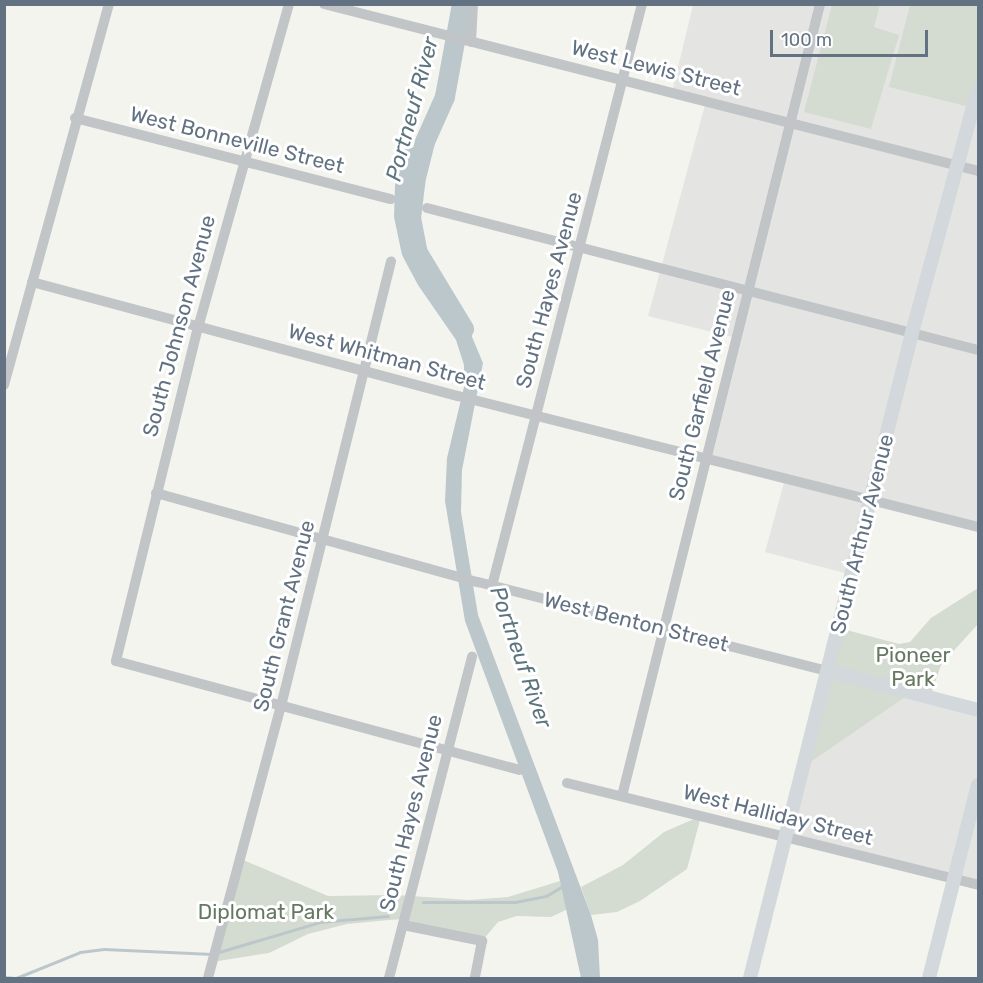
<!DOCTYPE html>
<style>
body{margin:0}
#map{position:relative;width:983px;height:983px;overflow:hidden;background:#f4f4ef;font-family:Rubik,sans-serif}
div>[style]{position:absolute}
.built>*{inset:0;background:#e4e5e3}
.green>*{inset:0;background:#d4dbd0}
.water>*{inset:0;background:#bcc7cc}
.stream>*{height:3px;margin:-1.5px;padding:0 1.5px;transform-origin:1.5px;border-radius:1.5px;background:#bcc7cc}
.river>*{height:20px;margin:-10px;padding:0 10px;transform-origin:10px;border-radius:10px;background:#bcc7cc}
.minor>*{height:10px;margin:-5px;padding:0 5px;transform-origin:5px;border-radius:5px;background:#c1c5c8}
.major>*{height:14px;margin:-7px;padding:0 7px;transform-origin:7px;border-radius:7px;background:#d3d8dc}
span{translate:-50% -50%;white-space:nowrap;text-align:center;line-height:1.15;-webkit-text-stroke:6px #fff;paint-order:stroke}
.street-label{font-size:21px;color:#627282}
.park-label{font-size:21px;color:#657961}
.water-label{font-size:22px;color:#5d757f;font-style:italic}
.frame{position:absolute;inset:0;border:6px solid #627282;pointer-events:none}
.scale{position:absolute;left:770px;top:30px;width:158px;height:27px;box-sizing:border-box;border:3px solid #627282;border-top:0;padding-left:8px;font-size:18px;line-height:21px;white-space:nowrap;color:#627282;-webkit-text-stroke:4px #fff;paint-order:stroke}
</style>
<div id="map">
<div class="built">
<i style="clip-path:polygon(693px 5px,978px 5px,978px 527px,871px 500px,852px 575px,765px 552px,785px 479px,706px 459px,736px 338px,648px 316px,706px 101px,672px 92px)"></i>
<i style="clip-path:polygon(912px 692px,978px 710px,978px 885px,787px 837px,805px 766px)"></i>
</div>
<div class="green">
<i style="clip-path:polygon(832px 5px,880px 5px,874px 27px,899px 35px,871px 129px,804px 112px)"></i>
<i style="clip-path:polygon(910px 5px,978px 5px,978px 89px,974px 108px,889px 87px)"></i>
<i style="clip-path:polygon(978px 588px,978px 624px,941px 665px,930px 697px,911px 693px,805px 766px,839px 628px,899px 644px,910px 642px,931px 618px)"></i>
<i style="clip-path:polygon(701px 816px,687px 869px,640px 901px,617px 912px,591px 915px,581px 887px,623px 865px,664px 832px)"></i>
<i style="clip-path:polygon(241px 859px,328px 896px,396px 895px,469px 900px,508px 897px,560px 881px,568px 909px,551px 917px,517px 916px,498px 922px,482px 941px,403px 925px,404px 919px,389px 920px,347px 924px,308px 934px,269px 953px,212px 962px)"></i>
</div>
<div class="water">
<i style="clip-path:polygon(426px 145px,407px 199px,412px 249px,430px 286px,460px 316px,470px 332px,483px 363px,462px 470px,461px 512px,478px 615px,591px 915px,598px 940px,600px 978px,581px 978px,558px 872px,465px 621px,445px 501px,447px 458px,464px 387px,464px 365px,456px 340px,418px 285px,402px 255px,394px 217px,395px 185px,405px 149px)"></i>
</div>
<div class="stream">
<i style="left:423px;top:902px;width:92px"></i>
<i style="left:515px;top:902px;width:32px;rotate:-11deg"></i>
<i style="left:546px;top:896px;width:21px;rotate:-31deg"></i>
<i style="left:219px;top:952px;width:105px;rotate:-16.5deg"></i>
<i style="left:320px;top:922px;width:68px;rotate:-5deg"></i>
<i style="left:4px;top:977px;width:11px;rotate:5deg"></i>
<i style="left:16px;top:978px;width:69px;rotate:-22.1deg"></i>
<i style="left:80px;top:952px;width:24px;rotate:-7deg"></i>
<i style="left:104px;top:949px;width:108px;rotate:2.7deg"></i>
</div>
<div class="river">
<i style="left:462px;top:4px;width:95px;rotate:100.4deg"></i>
<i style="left:445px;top:97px;width:49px;rotate:114deg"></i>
<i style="left:425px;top:142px;width:36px;rotate:104deg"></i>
<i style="left:416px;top:177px;width:41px;rotate:97deg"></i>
<i style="left:411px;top:218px;width:36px;rotate:79deg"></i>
<i style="left:418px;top:253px;width:89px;rotate:58.8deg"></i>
</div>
<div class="minor">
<i style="left:289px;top:4px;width:336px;rotate:105.7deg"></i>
<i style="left:198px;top:327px;width:344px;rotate:103.8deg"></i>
<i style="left:116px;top:661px;width:418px;rotate:15.1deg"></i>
<i style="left:324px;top:4px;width:675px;rotate:14.32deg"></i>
<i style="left:471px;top:42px;width:38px;rotate:-87deg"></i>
<i style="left:75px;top:118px;width:326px;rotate:14.4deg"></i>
<i style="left:427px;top:208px;width:569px;rotate:14.45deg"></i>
<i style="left:32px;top:282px;width:441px;rotate:15deg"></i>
<i style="left:458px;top:396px;width:536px;rotate:14.14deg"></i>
<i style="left:4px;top:385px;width:395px;rotate:-74.6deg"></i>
<i style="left:156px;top:493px;width:334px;rotate:15.5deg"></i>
<i style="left:478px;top:582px;width:361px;rotate:14.3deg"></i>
<i style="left:492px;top:586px;width:601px;rotate:-75.55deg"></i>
<i style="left:567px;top:783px;width:423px;rotate:13.9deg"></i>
<i style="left:622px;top:796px;width:816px;rotate:-75.96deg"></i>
<i style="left:403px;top:925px;width:81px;rotate:11.4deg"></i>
<i style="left:482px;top:941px;width:38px;rotate:101deg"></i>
<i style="left:208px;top:978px;width:282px;rotate:-75deg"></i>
<i style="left:281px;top:706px;width:458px;rotate:-76.1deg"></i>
<i style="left:389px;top:978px;width:332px;rotate:-75.5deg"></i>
</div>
<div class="major">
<i style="left:828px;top:671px;width:155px;rotate:14.6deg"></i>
<i style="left:750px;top:978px;width:665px;rotate:-75.9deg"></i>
<i style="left:912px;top:333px;width:253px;rotate:-74.9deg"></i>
<i style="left:929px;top:978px;width:199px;rotate:-75.8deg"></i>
</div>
<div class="street-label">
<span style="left:656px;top:68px;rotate:14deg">West Lewis Street</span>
<span style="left:237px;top:140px;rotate:14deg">West Bonneville Street</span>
<span style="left:549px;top:290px;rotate:-75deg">South Hayes Avenue</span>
<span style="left:179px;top:326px;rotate:-75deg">South Johnson Avenue</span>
<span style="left:387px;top:357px;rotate:15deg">West Whitman Street</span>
<span style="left:702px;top:395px;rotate:-76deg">South Garfield Avenue</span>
<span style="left:862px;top:534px;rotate:-76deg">South Arthur Avenue</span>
<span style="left:284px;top:616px;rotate:-76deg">South Grant Avenue</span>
<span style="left:636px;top:622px;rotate:14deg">West Benton Street</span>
<span style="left:411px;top:813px;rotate:-76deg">South Hayes Avenue</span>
<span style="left:778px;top:815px;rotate:14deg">West Halliday Street</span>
</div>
<div class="park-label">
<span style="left:913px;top:667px">Pioneer<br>Park</span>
<span style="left:266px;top:912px">Diplomat Park</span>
</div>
<div class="water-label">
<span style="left:412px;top:109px;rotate:-75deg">Portneuf River</span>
<span style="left:521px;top:657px;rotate:71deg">Portneuf River</span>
</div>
<div class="frame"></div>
<div class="scale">100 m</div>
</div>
